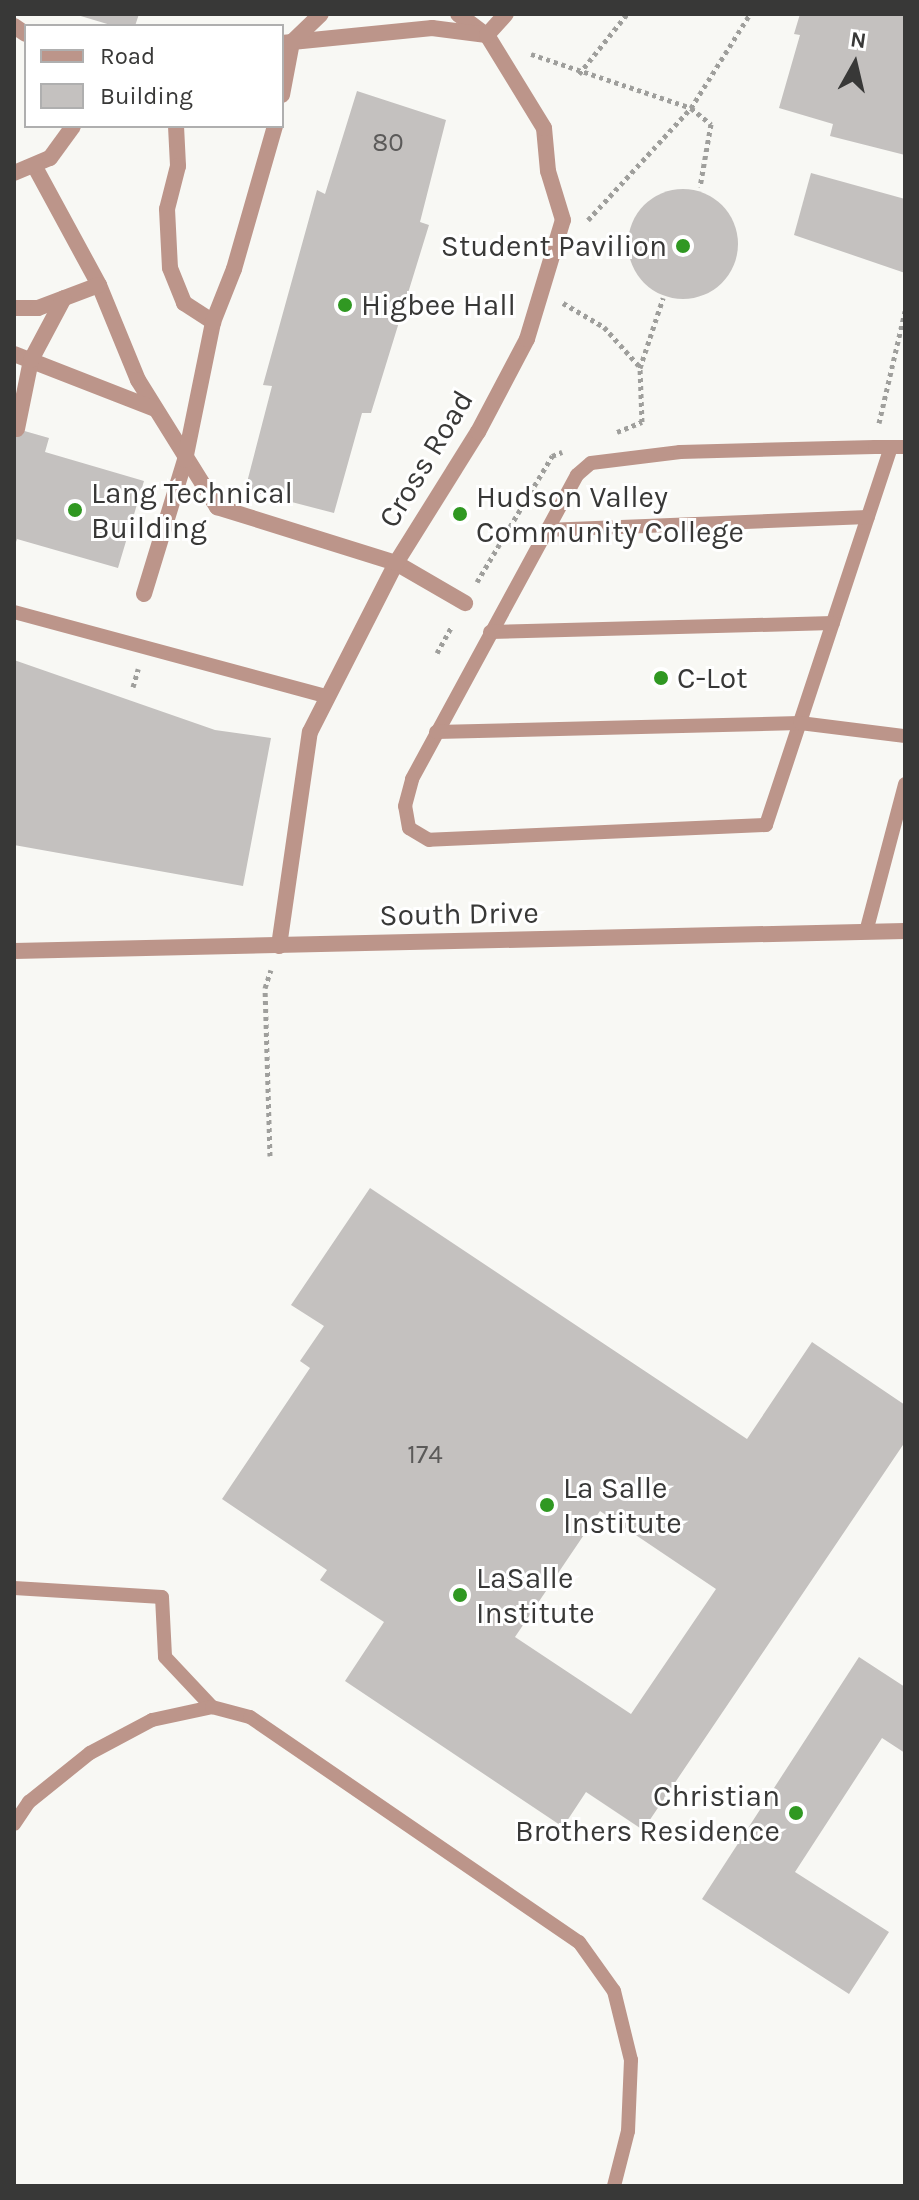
<!DOCTYPE html>
<style>
body{margin:0}
#map{position:relative;width:919px;height:2200px;overflow:hidden;background:#f8f8f4;font-family:Karla,sans-serif}
div>[style]{position:absolute}
.building>*{inset:0;background:#c4c1bf}
.round{border-radius:50%}
.path>*{height:5px;margin-top:-2.5px;transform-origin:0;background:repeating-linear-gradient(90deg,#9f9f9c 0 4px,transparent 0 8px)}
.lane>*{height:14px;margin:-7px;padding:0 7px;transform-origin:7px;border-radius:7px;background:#bc958a}
.street>*{height:16px;margin:-8px;padding:0 8px;transform-origin:8px;border-radius:8px;background:#bc958a}
.dots>*{width:22px;height:22px;translate:-50% -50%;box-sizing:border-box;border:4px solid #fff;border-radius:50%}
span{translate:-50% -50%;white-space:nowrap;text-align:center;line-height:1.15;-webkit-text-stroke:6px #fff;paint-order:stroke}
.number-label{font-size:26px;color:#5b5a59}
.number-label span{-webkit-text-stroke-width:0}
.poi-label{font-size:30px;color:#383837}
.right{translate:-100% -50%;text-align:right}
.left{translate:0 -50%;text-align:left}
.street-label{font-size:30px;color:#383837}
.frame{position:absolute;inset:0;border:16px solid #383837;pointer-events:none}
.legend{position:absolute;left:24px;top:24px;width:260px;height:104px;box-sizing:border-box;background:#fff;border:2px solid #afafaf;margin:0;padding:10px 14px;list-style:none;font-size:24px;color:#383837}
.legend li{display:flex;align-items:center;gap:16px;height:40px}
.legend b{width:40px;border:2px solid #afafaf}
.north{position:absolute;left:815px;top:24px;width:80px;height:80px;-webkit-text-stroke:6px #fff;paint-order:stroke;rotate:8deg;font-size:22px;font-weight:700;line-height:32px;text-align:center;color:#383837}
.north::after{content:'';display:block;margin:auto;width:28px;height:36px;background:#383837;clip-path:polygon(50% 0,100% 100%,50% 72%,0 100%)}
</style>
<div id="map">
<div class="building">
<i style="clip-path:polygon(74px 14px,139px 14px,135px 26px,114px 26px)"></i>
<i style="clip-path:polygon(800px 14px,905px 14px,905px 155px,830px 136px,833px 124px,779px 108px,800px 35px,794px 34px)"></i>
<i style="clip-path:polygon(357px 91px,446px 120px,420px 222px,429px 225px,371px 413px,362px 413px,334px 513px,245px 490px,272px 386px,263px 385px,317px 190px,325px 194px)"></i>
<i style="clip-path:polygon(811px 173px,905px 199px,905px 273px,794px 235px)"></i>
<i class="round" style="left:628px;top:189px;width:110px;height:110px"></i>
<i style="clip-path:polygon(14px 428px,49px 438px,45px 452px,144px 481px,118px 568px,17px 539px,14px 548px)"></i>
<i style="clip-path:polygon(14px 660px,215px 730px,271px 738px,243px 886px,14px 845px)"></i>
<i style="clip-path:polygon(evenodd,370px 1188px,747px 1439px,812px 1342px,905px 1405px,905px 1442px,643px 1830px,586px 1792px,563px 1827px,345px 1681px,384px 1622px,320px 1580px,327px 1570px,222px 1499px,310px 1368px,300px 1361px,324px 1326px,291px 1305px,370px 1188px,600px 1511px,716px 1589px,631px 1714px,515px 1637px,600px 1511px)"></i>
<i style="clip-path:polygon(859px 1657px,905px 1687px,905px 1753px,882px 1738px,795px 1872px,889px 1932px,849px 1994px,702px 1899px)"></i>
</div>
<div class="path">
<i style="left:531px;top:54px;width:169px;rotate:18.6deg"></i>
<i style="left:691px;top:108px;width:26px;rotate:39deg"></i>
<i style="left:711px;top:124px;width:64px;rotate:99.9deg"></i>
<i style="left:579px;top:74px;width:77px;rotate:-51.3deg"></i>
<i style="left:588px;top:220px;width:152px;rotate:-47.4deg"></i>
<i style="left:691px;top:108px;width:111px;rotate:-57.9deg"></i>
<i style="left:563px;top:303px;width:48px;rotate:30.3deg"></i>
<i style="left:604px;top:327px;width:54px;rotate:48deg"></i>
<i style="left:879px;top:423px;width:115px;rotate:-76.9deg"></i>
<i style="left:617px;top:432px;width:27px;rotate:-22deg"></i>
<i style="left:642px;top:422px;width:54px;rotate:-92.1deg"></i>
<i style="left:640px;top:368px;width:74px;rotate:-71.8deg"></i>
<i style="left:477px;top:582px;width:147px;rotate:-59.2deg"></i>
<i style="left:552px;top:456px;width:11px;rotate:-22deg"></i>
<i style="left:437px;top:653px;width:31px;rotate:-61deg"></i>
<i style="left:133px;top:687px;width:19px;rotate:-74deg"></i>
<i style="left:270px;top:1156px;width:168px;rotate:-91.7deg"></i>
<i style="left:265px;top:988px;width:19px;rotate:-72deg"></i>
</div>
<div class="lane">
<i style="left:891px;top:447px;width:398px;rotate:108.3deg"></i>
<i style="left:766px;top:825px;width:337px;rotate:177.5deg"></i>
<i style="left:429px;top:840px;width:23px;rotate:-149deg"></i>
<i style="left:409px;top:828px;width:22px;rotate:-100deg"></i>
<i style="left:405px;top:806px;width:28px;rotate:-75deg"></i>
<i style="left:412px;top:779px;width:346px;rotate:-61.5deg"></i>
<i style="left:577px;top:475px;width:18px;rotate:-41deg"></i>
<i style="left:591px;top:463px;width:90px;rotate:-7deg"></i>
<i style="left:680px;top:452px;width:195px;rotate:-1.5deg"></i>
<i style="left:875px;top:447px;width:30px"></i>
<i style="left:546px;top:530px;width:322px;rotate:-2.3deg"></i>
<i style="left:14px;top:612px;width:322px;rotate:15.1deg"></i>
<i style="left:490px;top:632px;width:343px;rotate:-1.5deg"></i>
<i style="left:436px;top:732px;width:364px;rotate:-1.4deg"></i>
<i style="left:800px;top:723px;width:106px;rotate:7.1deg"></i>
<i style="left:866px;top:932px;width:153px;rotate:-75.2deg"></i>
<i style="left:14px;top:1588px;width:148px;rotate:3.5deg"></i>
<i style="left:162px;top:1597px;width:60px;rotate:87.1deg"></i>
<i style="left:165px;top:1657px;width:69px;rotate:46.8deg"></i>
<i style="left:14px;top:1824px;width:27px;rotate:-56deg"></i>
<i style="left:29px;top:1802px;width:78px;rotate:-38.8deg"></i>
<i style="left:90px;top:1753px;width:70px;rotate:-28deg"></i>
<i style="left:152px;top:1720px;width:61px;rotate:-12.2deg"></i>
<i style="left:212px;top:1707px;width:39px;rotate:15deg"></i>
<i style="left:250px;top:1717px;width:399px;rotate:34.4deg"></i>
<i style="left:579px;top:1942px;width:60px;rotate:54.5deg"></i>
<i style="left:614px;top:1991px;width:71px;rotate:76.2deg"></i>
<i style="left:631px;top:2060px;width:71px;rotate:92.4deg"></i>
<i style="left:628px;top:2131px;width:57px;rotate:104.3deg"></i>
</div>
<div class="street">
<i style="left:458px;top:14px;width:34px;rotate:37deg"></i>
<i style="left:14px;top:26px;width:14px;rotate:34deg"></i>
<i style="left:282px;top:43px;width:151px;rotate:-5.7deg"></i>
<i style="left:432px;top:28px;width:55px;rotate:7.3deg"></i>
<i style="left:282px;top:95px;width:54px;rotate:-79.3deg"></i>
<i style="left:292px;top:42px;width:40px;rotate:-44deg"></i>
<i style="left:176px;top:126px;width:40px;rotate:87.1deg"></i>
<i style="left:178px;top:166px;width:44px;rotate:104.3deg"></i>
<i style="left:167px;top:209px;width:59px;rotate:87.1deg"></i>
<i style="left:170px;top:268px;width:38px;rotate:68deg"></i>
<i style="left:184px;top:303px;width:35px;rotate:33deg"></i>
<i style="left:35px;top:167px;width:134px;rotate:61.5deg"></i>
<i style="left:99px;top:285px;width:103px;rotate:67.7deg"></i>
<i style="left:138px;top:380px;width:150px;rotate:58.1deg"></i>
<i style="left:217px;top:507px;width:188px;rotate:17.4deg"></i>
<i style="left:396px;top:563px;width:80px;rotate:30.1deg"></i>
<i style="left:14px;top:173px;width:39px;rotate:-23deg"></i>
<i style="left:50px;top:158px;width:39px;rotate:-54deg"></i>
<i style="left:14px;top:308px;width:24px"></i>
<i style="left:38px;top:308px;width:65px;rotate:-20.7deg"></i>
<i style="left:14px;top:354px;width:151px;rotate:21.3deg"></i>
<i style="left:17px;top:429px;width:70px;rotate:-78.5deg"></i>
<i style="left:31px;top:360px;width:70px;rotate:-62deg"></i>
<i style="left:144px;top:594px;width:140px;rotate:-73deg"></i>
<i style="left:185px;top:460px;width:141px;rotate:-78.5deg"></i>
<i style="left:213px;top:322px;width:57px;rotate:-68.4deg"></i>
<i style="left:234px;top:269px;width:149px;rotate:-74deg"></i>
<i style="left:279px;top:946px;width:216px;rotate:-81.8deg"></i>
<i style="left:310px;top:732px;width:190px;rotate:-63deg"></i>
<i style="left:396px;top:563px;width:155px;rotate:-58deg"></i>
<i style="left:478px;top:432px;width:105px;rotate:-62.2deg"></i>
<i style="left:527px;top:339px;width:124px;rotate:-73.2deg"></i>
<i style="left:563px;top:220px;width:51px;rotate:-107deg"></i>
<i style="left:548px;top:171px;width:43px;rotate:-95.3deg"></i>
<i style="left:544px;top:128px;width:109px;rotate:-121.5deg"></i>
<i style="left:487px;top:35px;width:28px;rotate:-48deg"></i>
<i style="left:14px;top:951px;width:891px;rotate:-1.29deg"></i>
</div>
<div class="dots">
<i style="left:683px;top:246px;background:#309822"></i>
<i style="left:345px;top:305px;background:#309822"></i>
<i style="left:75px;top:510px;background:#309822"></i>
<i style="left:460px;top:514px;background:#309822"></i>
<i style="left:661px;top:678px;background:#309822"></i>
<i style="left:547px;top:1505px;background:#309822"></i>
<i style="left:460px;top:1595px;background:#309822"></i>
<i style="left:796px;top:1813px;background:#309822"></i>
</div>
<div class="number-label">
<span style="left:388px;top:143px">80</span>
<span style="left:425px;top:1455px">174</span>
</div>
<div class="poi-label">
<span class="right" style="left:667px;top:246px">Student Pavilion</span>
<span class="left" style="left:361px;top:305px">Higbee Hall</span>
<span class="left" style="left:91px;top:510px">Lang Technical<br>Building</span>
<span class="left" style="left:476px;top:514px">Hudson Valley<br>Community College</span>
<span class="left" style="left:677px;top:678px">C-Lot</span>
<span class="left" style="left:563px;top:1505px">La Salle<br>Institute</span>
<span class="left" style="left:476px;top:1595px">LaSalle<br>Institute</span>
<span class="right" style="left:780px;top:1813px">Christian<br>Brothers Residence</span>
</div>
<div class="street-label">
<span style="left:426px;top:459px;rotate:-59deg">Cross Road</span>
<span style="left:459px;top:914px;rotate:-1deg">South Drive</span>
</div>
<div class="frame"></div>
<ul class="legend">
<li><b style="height:10px;background:#bc958a"></b>Road</li>
<li><b style="height:22px;background:#c4c1bf"></b>Building</li>
</ul>
<div class="north">N</div>
</div>
